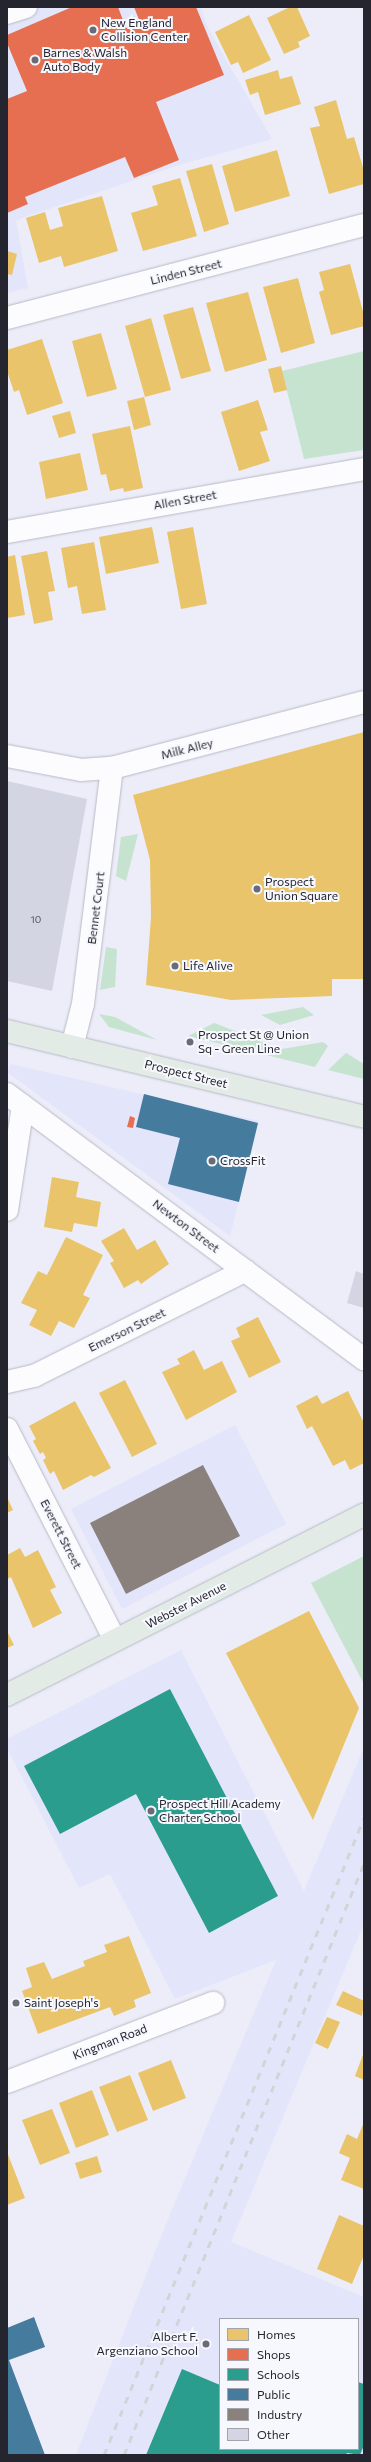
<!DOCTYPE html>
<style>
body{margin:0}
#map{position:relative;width:371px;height:2462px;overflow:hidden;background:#ecedf9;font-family:Commissioner,sans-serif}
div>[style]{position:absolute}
.built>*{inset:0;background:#e3e5fa}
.green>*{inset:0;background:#c6e3cf}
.homes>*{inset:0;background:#e9c46a}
.shops>*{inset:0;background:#e76f51}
.schools>*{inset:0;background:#2a9d8f}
.public>*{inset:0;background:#457b9d}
.industry>*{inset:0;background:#8a817c}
.building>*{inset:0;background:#d3d5e3}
.roads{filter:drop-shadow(0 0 1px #b8b9c4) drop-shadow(0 0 1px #b8b9c4)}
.minor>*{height:22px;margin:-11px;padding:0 11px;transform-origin:11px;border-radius:11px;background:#fcfcfe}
.major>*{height:22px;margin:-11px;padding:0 11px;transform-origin:11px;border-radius:11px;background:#e3ebe6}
.rail>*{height:3px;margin-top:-1.5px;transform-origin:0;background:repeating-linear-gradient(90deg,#d3d4d7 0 7px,transparent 0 14px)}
.dots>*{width:11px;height:11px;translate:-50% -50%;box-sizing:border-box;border:2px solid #f7f8fd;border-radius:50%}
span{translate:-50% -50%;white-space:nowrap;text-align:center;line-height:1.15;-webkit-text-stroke:4px #f7f8fd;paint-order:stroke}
.number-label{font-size:10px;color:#52535e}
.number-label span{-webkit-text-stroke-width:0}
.poi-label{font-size:12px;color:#24252f}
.left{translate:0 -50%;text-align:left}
.right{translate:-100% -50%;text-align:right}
.street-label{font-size:12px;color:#24252f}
.frame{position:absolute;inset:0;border:8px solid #24252f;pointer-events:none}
.legend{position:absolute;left:219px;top:2318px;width:140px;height:132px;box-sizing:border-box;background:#f7f8fd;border:1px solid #a3a4ab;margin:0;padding:5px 7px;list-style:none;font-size:12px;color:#24252f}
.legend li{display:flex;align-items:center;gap:8px;height:20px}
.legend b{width:20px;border:1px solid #a3a4ab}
</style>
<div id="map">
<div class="built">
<i style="clip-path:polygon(7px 7px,200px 7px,209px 30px,272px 139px,182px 164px,16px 220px,28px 288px,7px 293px)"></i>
<i style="clip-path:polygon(11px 1064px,259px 1121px,230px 1236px,7px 1072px)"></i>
<i style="clip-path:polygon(235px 1425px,286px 1524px,122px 1609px,71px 1509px)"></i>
<i style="clip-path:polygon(evenodd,181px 1650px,304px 1891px,364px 1747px,364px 1923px,231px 2242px,364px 2297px,364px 2455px,76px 2455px,164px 2229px,276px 1960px,175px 1999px,110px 1874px,79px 1888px,7px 1748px,7px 1739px,181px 1650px,220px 2319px,358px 2319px,358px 2449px,220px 2449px,220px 2319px)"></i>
</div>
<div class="green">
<i style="clip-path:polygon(364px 351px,364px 450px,304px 459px,282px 371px)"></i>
<i style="clip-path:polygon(138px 834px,136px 842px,126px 881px,116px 876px,121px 837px)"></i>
<i style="clip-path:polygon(106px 947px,117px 949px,115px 987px,100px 990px)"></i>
<i style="clip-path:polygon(303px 1007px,314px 1015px,280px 1025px,261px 1015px)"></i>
<i style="clip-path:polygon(99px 1014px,115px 1017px,157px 1040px,109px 1027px)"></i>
<i style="clip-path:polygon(214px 1023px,251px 1037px,232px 1042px,256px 1039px,276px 1050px,323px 1042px,328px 1046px,315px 1067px,188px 1036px)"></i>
<i style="clip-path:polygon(346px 1053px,364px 1064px,364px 1079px,328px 1070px)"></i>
<i style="clip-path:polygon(364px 1556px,364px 1684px,311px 1583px)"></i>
</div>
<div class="homes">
<i style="clip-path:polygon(290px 7px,297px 7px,310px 36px,298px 42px,300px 47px,284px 54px,267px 18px)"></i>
<i style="clip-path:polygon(249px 15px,271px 60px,243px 73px,238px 62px,231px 65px,215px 32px)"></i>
<i style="clip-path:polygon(278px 70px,280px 79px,292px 76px,301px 104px,265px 115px,258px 92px,250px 95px,245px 80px)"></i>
<i style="clip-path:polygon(336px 100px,347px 139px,354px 137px,364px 171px,364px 184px,329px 194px,310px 128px,320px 126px,314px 107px)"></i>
<i style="clip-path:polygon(277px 150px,290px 196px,235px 212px,222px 166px)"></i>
<i style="clip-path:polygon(212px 164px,229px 224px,204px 232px,186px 171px)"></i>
<i style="clip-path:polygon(180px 178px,197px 236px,143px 251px,131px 213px,158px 205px,152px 186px)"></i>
<i style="clip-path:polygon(102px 196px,118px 251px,64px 267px,61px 256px,39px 263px,26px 218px,45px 212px,50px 230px,63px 226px,58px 208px)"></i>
<i style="clip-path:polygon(7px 251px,17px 254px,12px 275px,7px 274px)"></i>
<i style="clip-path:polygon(350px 264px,364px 315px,364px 326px,331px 335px,319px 292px,324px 290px,319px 272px)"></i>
<i style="clip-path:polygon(298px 278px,315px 343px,281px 353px,263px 287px)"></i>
<i style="clip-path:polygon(248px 292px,267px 360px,225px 372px,206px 303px)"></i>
<i style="clip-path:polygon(193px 307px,211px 371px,181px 379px,163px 315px)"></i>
<i style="clip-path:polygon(151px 318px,171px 390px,145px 397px,125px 326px)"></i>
<i style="clip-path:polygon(101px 333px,117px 389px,87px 397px,72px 341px)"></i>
<i style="clip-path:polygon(42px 339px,63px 403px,27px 415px,19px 390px,14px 392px,7px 371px,7px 350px)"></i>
<i style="clip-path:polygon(281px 366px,287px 390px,274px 393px,268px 369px)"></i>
<i style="clip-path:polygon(144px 397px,151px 425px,134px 430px,127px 401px)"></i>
<i style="clip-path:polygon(258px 400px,268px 430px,260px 432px,270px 461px,239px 471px,221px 412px)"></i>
<i style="clip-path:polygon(70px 411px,76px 433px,59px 438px,52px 416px)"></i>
<i style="clip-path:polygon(130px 426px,143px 488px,124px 492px,123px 488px,110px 491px,106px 474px,101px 475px,92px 434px)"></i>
<i style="clip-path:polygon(80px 453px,88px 490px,46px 499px,39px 462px)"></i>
<i style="clip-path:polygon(152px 527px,159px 563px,106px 574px,99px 537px)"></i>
<i style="clip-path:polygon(193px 527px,207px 604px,181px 609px,167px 532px)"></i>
<i style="clip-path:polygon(94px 542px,106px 610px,82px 614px,77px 586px,68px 588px,61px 548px)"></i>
<i style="clip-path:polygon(47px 551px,55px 591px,48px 592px,53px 620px,34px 624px,21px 556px)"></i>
<i style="clip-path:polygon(15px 555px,25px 615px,7px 618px,7px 557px)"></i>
<i style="clip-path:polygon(364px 732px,364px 979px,332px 979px,332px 996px,231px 1000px,146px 985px,151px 917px,150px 860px,133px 795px)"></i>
<i style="clip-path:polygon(52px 1177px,79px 1182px,76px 1197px,101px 1202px,97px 1227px,74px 1223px,72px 1232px,44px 1227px)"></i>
<i style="clip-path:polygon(124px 1228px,137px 1250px,155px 1240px,169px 1264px,141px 1284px,138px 1280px,124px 1288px,110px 1263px,114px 1261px,101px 1241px)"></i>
<i style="clip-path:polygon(66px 1237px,103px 1255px,83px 1295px,90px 1298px,74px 1328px,59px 1321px,51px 1336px,29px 1325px,37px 1310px,21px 1303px,38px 1271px,47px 1275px)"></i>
<i style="clip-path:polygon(258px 1317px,281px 1362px,249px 1378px,231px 1341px,240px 1337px,236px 1328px)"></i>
<i style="clip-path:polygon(194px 1350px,204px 1370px,222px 1361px,237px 1392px,186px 1420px,162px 1372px,180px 1364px,177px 1359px)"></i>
<i style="clip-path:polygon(125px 1380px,157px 1444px,132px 1457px,99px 1393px)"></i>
<i style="clip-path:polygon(348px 1391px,364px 1423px,364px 1463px,350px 1470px,345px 1460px,333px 1466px,312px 1426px,307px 1429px,296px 1406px,317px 1395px,322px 1404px)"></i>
<i style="clip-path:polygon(75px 1401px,111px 1468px,94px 1477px,91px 1475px,63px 1490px,54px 1471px,50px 1474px,43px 1460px,46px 1458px,43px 1452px,40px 1454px,33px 1441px,36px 1439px,29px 1426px)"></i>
<i style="clip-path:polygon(7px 1497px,13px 1510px,7px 1513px)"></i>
<i style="clip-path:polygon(20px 1548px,25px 1557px,38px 1550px,56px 1587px,50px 1590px,62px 1613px,33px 1628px,11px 1577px,7px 1579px,7px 1555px)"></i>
<i style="clip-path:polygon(309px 1611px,359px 1708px,313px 1820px,226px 1653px)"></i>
<i style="clip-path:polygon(7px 1631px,14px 1645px,7px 1648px)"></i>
<i style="clip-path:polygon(129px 1936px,151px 1993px,134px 2000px,136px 2007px,114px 2016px,110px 2007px,38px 2034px,22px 1991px,32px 1987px,26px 1968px,44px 1962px,52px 1979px,85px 1966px,83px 1961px,107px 1952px,104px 1945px)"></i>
<i style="clip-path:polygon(343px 1991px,364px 2001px,362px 2016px,336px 2005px)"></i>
<i style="clip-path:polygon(327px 2017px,340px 2022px,328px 2049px,315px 2043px)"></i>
<i style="clip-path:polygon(364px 2052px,364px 2080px,355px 2076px)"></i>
<i style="clip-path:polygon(171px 2060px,186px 2098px,153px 2111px,138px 2073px)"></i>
<i style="clip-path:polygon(130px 2075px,148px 2120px,117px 2132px,99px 2087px)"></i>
<i style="clip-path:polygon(92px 2090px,109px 2135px,76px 2148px,59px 2103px)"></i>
<i style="clip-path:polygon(52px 2109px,70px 2153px,40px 2165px,22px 2120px)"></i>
<i style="clip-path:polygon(364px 2122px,364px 2189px,341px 2180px,350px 2158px,339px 2153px,347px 2134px,357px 2139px)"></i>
<i style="clip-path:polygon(7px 2152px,25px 2198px,7px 2205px)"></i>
<i style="clip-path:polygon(97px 2156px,102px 2172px,80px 2179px,75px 2163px)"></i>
<i style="clip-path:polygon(339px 2215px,364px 2226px,364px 2255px,352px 2284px,317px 2269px)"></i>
</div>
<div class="shops">
<i style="clip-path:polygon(72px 7px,118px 7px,126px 28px,140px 22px,134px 7px,196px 7px,224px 75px,156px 102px,179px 160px,134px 178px,125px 157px,25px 197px,28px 204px,7px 213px,7px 99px,27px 91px,7px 43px,7px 35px)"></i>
<i style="clip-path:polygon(130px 1116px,135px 1118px,133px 1128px,127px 1127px)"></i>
</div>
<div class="schools">
<i style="clip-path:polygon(170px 1689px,278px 1896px,209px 1933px,136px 1794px,60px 1834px,24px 1766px)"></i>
<i style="clip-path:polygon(182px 2369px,220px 2385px,220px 2449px,358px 2449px,358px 2382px,364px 2384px,364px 2445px,360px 2455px,347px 2453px,346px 2455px,146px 2455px)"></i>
</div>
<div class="public">
<i style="clip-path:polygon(144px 1094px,258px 1123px,239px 1202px,168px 1184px,180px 1138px,136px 1127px)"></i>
<i style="clip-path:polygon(34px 2317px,45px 2347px,9px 2360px,45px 2455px,7px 2455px,7px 2328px)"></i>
</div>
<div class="industry">
<i style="clip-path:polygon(203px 1465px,240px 1536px,126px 1594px,90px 1523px)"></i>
</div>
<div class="building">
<i style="clip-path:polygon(7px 781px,87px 799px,52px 991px,7px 981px)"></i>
<i style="clip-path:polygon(356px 1271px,364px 1274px,364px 1308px,347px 1303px)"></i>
</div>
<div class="roads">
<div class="minor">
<i style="left:7px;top:13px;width:20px;rotate:-18deg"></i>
<i style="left:7px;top:318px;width:369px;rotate:-14.6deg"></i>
<i style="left:7px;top:532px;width:363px;rotate:-10deg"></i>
<i style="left:7px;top:756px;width:75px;rotate:10.7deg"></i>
<i style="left:81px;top:770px;width:31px;rotate:-4deg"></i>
<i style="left:112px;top:768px;width:260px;rotate:-14.7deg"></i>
<i style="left:72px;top:1047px;width:44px;rotate:-75.7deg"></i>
<i style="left:83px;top:1004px;width:238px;rotate:-83deg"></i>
<i style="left:7px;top:1094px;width:445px;rotate:36.6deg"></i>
<i style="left:7px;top:1210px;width:105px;rotate:-81.3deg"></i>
<i style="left:7px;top:1382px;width:28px;rotate:-13deg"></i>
<i style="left:34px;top:1376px;width:236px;rotate:-26.5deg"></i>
<i style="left:7px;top:1429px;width:237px;rotate:62.9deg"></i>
<i style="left:7px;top:2082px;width:221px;rotate:-21deg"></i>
</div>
<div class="major">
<i style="left:7px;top:1031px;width:367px;rotate:13.5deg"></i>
<i style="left:7px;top:1695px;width:400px;rotate:-26.8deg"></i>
</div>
</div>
<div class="rail">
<i style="left:104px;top:2455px;width:688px;rotate:-67.8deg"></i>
<i style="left:124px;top:2455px;width:639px;rotate:-67.93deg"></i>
</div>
<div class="dots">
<i style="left:93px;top:30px;background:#6a6b76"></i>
<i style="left:35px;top:60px;background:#6a6b76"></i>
<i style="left:257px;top:889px;background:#6a6b76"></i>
<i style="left:175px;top:966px;background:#6a6b76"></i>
<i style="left:190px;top:1042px;background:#6a6b76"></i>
<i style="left:212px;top:1161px;background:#6a6b76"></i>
<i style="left:151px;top:1811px;background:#6a6b76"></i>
<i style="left:16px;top:2003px;background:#6a6b76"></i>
<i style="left:206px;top:2344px;background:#6a6b76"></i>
</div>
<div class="number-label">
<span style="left:36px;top:920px">10</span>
</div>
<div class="poi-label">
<span class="left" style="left:101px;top:30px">New England<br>Collision Center</span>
<span class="left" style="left:43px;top:60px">Barnes &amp; Walsh<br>Auto Body</span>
<span class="left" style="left:265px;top:889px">Prospect<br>Union Square</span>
<span class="left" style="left:183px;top:966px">Life Alive</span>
<span class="left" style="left:198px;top:1042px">Prospect St @ Union<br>Sq - Green Line</span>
<span class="left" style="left:220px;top:1161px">CrossFit</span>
<span class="left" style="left:159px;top:1811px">Prospect Hill Academy<br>Charter School</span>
<span class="left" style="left:24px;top:2003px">Saint Joseph's</span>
<span class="right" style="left:198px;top:2344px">Albert F.<br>Argenziano School</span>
</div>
<div class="street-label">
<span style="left:186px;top:272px;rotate:-14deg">Linden Street</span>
<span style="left:185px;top:500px;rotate:-10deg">Allen Street</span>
<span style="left:187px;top:749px;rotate:-14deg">Milk Alley</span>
<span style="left:96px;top:908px;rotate:-83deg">Bennet Court</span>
<span style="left:186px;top:1074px;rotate:14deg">Prospect Street</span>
<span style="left:186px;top:1226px;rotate:37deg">Newton Street</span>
<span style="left:127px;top:1330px;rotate:-26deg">Emerson Street</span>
<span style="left:61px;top:1534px;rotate:63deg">Everett Street</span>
<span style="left:186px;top:1605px;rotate:-27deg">Webster Avenue</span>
<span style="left:110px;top:2042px;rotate:-21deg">Kingman Road</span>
</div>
<div class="frame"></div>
<ul class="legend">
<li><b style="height:11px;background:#e9c46a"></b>Homes</li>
<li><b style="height:11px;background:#e76f51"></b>Shops</li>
<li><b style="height:11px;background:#2a9d8f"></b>Schools</li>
<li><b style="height:11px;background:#457b9d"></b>Public</li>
<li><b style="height:11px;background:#8a817c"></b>Industry</li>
<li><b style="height:11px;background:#d3d5e3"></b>Other</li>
</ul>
</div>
